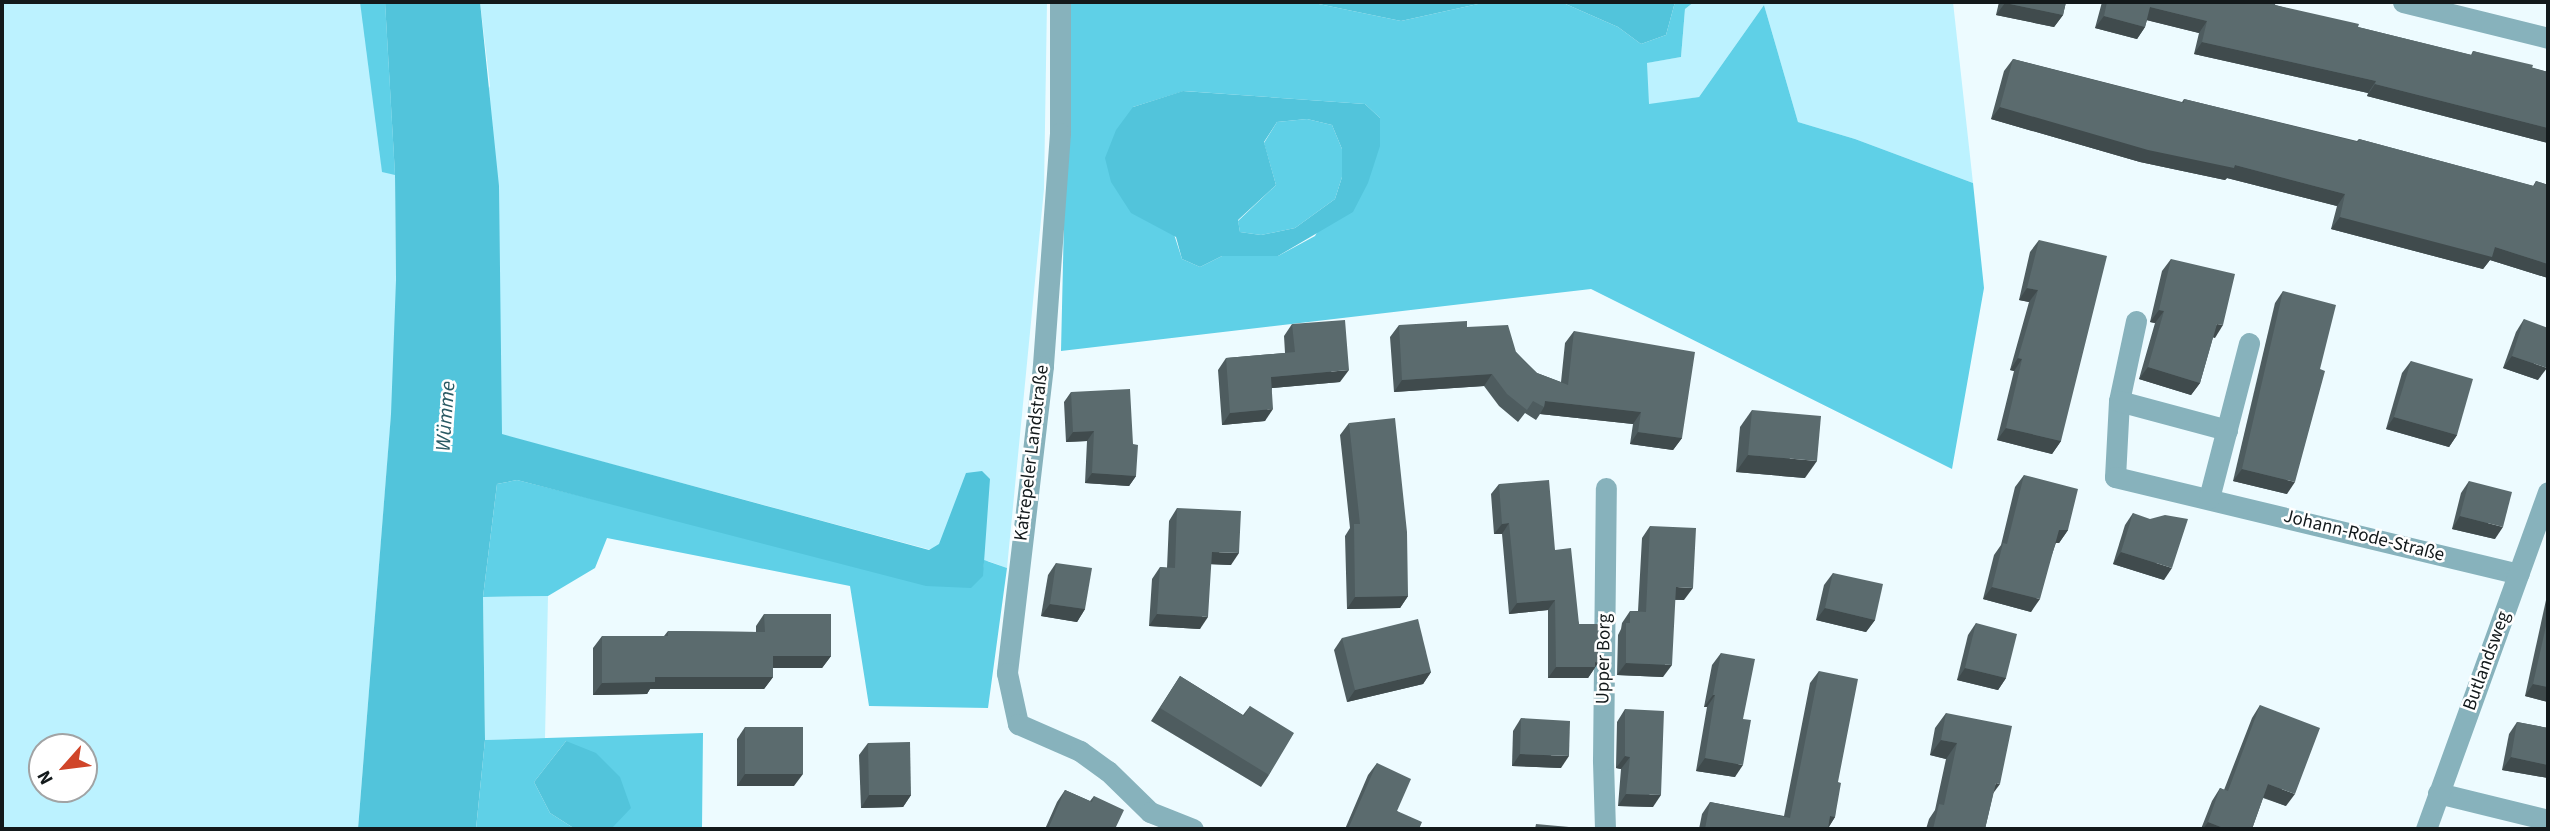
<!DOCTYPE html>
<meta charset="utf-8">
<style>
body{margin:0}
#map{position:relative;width:2550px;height:831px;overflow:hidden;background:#edfbff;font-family:"Source Sans 3",sans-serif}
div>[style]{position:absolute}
.green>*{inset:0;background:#bcf2ff}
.forest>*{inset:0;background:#5fd0e7}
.water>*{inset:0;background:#52c4db}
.minor>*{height:21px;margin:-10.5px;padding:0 10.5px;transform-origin:10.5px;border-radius:10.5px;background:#87b2bc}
.wall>*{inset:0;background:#4e5c5f}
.shaded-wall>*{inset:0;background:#404b4d}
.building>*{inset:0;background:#5b6b6e}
span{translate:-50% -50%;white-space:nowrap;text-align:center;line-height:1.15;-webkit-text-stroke:5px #fff;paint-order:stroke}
.street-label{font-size:19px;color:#13191b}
.water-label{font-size:21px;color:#2a5a64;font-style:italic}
.frame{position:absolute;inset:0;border:4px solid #13191b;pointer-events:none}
.north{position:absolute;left:28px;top:733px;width:70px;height:70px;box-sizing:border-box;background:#fff;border:2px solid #a1a3a4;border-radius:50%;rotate:242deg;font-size:19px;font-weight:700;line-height:28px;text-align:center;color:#13191b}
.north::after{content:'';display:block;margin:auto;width:24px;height:32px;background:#d04529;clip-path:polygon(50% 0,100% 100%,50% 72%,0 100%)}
</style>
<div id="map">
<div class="green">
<i style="clip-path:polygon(evenodd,2px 2px,385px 2px,395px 175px,396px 280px,490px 86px,480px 2px,1047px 2px,1044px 189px,1007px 568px,988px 561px,987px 565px,514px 438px,391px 416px,358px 829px,2px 829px,2px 2px,42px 747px,84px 747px,84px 789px,42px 789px,42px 747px)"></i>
<i style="clip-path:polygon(1694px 2px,1953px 2px,1973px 183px,1855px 139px,1798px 122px,1764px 5px,1699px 97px,1648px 105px,1646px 63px,1681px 57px,1685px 9px)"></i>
<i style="clip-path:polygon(548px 596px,545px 738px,485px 740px,483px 597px)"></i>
</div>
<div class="forest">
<i style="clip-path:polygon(360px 2px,385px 2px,395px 175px,382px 172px)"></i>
<i style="clip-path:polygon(evenodd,1069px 2px,1309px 2px,1401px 21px,1487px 2px,1561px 2px,1618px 27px,1641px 44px,1666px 35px,1675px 2px,1694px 2px,1685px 9px,1681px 57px,1647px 63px,1649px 104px,1699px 97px,1764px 5px,1798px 122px,1855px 139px,1973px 183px,1984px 288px,1952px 469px,1591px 289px,1061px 351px,1069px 2px,1184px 91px,1365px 104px,1380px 118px,1315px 236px,1278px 256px,1222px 256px,1200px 267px,1182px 259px,1133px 107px,1184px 91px)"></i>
<i style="clip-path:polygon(1307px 119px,1332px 125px,1342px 149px,1342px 177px,1335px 199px,1295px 228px,1261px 235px,1240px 232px,1238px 221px,1276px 185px,1264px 143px,1277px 122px)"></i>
<i style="clip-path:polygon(517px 480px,657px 515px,982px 576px,984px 560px,1007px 568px,988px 708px,869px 706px,850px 586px,607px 538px,595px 568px,548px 596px,483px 597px,497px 484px)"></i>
<i style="clip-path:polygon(703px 733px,702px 829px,605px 829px,612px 828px,566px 741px,534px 782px,550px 813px,575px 829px,476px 829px,485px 740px)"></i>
</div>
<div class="water">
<i style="clip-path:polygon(385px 2px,480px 2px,499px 186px,502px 434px,929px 550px,939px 544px,966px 473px,982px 471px,990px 479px,983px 576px,971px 588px,926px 586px,517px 480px,497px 484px,483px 597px,485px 740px,476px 829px,358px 829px,391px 414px,396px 280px,395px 175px)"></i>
<i style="clip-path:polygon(1309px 2px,1487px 2px,1401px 21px)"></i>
<i style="clip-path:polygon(1551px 2px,1675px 2px,1666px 35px,1641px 44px,1618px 27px,1561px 2px)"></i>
<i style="clip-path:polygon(evenodd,1183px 91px,1365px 104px,1380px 118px,1380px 146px,1368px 183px,1353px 212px,1278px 256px,1222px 256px,1200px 267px,1182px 259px,1176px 237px,1131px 213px,1111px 182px,1105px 158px,1116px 130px,1133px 107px,1183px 91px,1307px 119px,1332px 125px,1342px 149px,1342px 177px,1335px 199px,1295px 228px,1261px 235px,1240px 232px,1238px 220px,1276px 185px,1264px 142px,1277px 122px,1307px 119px)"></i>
<i style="clip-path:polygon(566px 741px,596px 753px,620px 777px,631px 808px,612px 828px,575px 829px,550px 813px,534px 782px)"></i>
</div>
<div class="minor">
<i style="left:1060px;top:2px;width:131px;rotate:90deg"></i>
<i style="left:1060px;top:133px;width:234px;rotate:94.2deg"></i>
<i style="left:1043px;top:366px;width:309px;rotate:96.7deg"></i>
<i style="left:1007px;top:673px;width:52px;rotate:77.8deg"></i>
<i style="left:1018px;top:724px;width:68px;rotate:23.5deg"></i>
<i style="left:1080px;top:751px;width:34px;rotate:36deg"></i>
<i style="left:1108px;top:771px;width:59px;rotate:44.3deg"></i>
<i style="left:1150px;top:812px;width:46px;rotate:21.6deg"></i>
<i style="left:2403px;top:2px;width:149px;rotate:13.9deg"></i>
<i style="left:2136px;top:321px;width:82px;rotate:102deg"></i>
<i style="left:2119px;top:401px;width:76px;rotate:93deg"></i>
<i style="left:2115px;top:477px;width:415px;rotate:13.5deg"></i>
<i style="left:2119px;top:401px;width:112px;rotate:15deg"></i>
<i style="left:2209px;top:498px;width:160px;rotate:-75.5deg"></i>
<i style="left:2438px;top:793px;width:113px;rotate:13.8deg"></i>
<i style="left:1605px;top:829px;width:69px;rotate:-91.7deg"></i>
<i style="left:1603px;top:760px;width:272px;rotate:-89.4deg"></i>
<i style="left:2426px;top:829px;width:358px;rotate:-70.1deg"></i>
</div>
<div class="wall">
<i style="clip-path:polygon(1999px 2px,2066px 2px,2063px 15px,2054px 27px,1996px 15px)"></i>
<i style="clip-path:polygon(2102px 2px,2273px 2px,2275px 5px,2358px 27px,2471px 55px,2473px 51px,2548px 72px,2548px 143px,2367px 96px,2368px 93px,2194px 54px,2199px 33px,2147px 20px,2145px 27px,2137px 39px,2095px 28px)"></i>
<i style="clip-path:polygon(2013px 59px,2182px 102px,2184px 99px,2357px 141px,2359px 139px,2533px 186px,2536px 181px,2548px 185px,2548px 278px,2490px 260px,2483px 269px,2331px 229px,2337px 206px,2227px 178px,2225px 180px,2140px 162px,1991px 119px,2004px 71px)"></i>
<i style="clip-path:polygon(2039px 240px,2061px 441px,2052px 454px,1997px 440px,2014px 371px,2010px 370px,2029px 302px,2019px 300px,2030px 252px)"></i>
<i style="clip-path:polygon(2171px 259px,2215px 338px,2213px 337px,2200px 383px,2191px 395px,2139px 379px,2155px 323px,2150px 322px,2162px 271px)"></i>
<i style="clip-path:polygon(2283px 291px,2287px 494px,2233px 481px,2275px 303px)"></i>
<i style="clip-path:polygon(2524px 319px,2538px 380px,2503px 368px,2516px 332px)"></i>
<i style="clip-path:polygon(1292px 324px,1340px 382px,1272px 388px,1265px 421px,1222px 425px,1218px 370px,1226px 358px,1285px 353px,1284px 336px)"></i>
<i style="clip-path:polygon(1399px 325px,1467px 327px,1516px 352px,1537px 373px,1561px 382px,1565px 343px,1574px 331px,1682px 438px,1673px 450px,1630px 444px,1633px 424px,1540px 414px,1536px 420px,1525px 413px,1518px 422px,1499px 406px,1484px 386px,1394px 392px,1390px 337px)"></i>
<i style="clip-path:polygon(2411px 361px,2457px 435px,2449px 447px,2386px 429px,2402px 373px)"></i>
<i style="clip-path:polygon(1071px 392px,1133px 444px,1136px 476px,1129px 486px,1085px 483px,1087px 441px,1066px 442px,1064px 402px)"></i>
<i style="clip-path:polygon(1752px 410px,1805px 478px,1736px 472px,1740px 427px)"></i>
<i style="clip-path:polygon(1349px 423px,1408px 596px,1400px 608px,1347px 609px,1345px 536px,1350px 528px,1340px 435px)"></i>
<i style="clip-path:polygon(2024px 475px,2068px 530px,2059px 543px,2056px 543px,2031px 612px,1983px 599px,1994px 555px,2001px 545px,2015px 487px)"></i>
<i style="clip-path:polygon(2469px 481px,2495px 539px,2452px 529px,2461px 493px)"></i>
<i style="clip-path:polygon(1499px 484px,1555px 550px,1579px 624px,1598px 663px,1588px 678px,1548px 678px,1548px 610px,1509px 614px,1502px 534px,1494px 534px,1491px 494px)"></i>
<i style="clip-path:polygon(1177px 508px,1231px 565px,1211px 564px,1200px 629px,1149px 626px,1152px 579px,1160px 567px,1167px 568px,1169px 521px)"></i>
<i style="clip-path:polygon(2133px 513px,2164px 580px,2113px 564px,2125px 525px)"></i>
<i style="clip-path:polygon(1650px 526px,1684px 600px,1675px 600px,1663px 677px,1617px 675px,1618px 635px,1621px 629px,1622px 623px,1630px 611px,1638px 611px,1642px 538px)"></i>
<i style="clip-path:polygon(1056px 563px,1085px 609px,1077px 622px,1041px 616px,1048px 575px)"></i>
<i style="clip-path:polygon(1833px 573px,1875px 620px,1866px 632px,1816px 620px,1824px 585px)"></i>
<i style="clip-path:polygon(2548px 591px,2548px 702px,2525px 696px)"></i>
<i style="clip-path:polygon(764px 614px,831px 656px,822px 668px,773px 668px,773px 677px,764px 689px,650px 689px,647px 694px,593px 695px,593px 648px,602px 636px,664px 636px,668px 631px,756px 632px,756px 626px)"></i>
<i style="clip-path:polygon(1976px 623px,2006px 678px,1998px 690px,1957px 680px,1968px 635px)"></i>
<i style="clip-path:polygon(1342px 638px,1431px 672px,1423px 684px,1347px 702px,1334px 650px)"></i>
<i style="clip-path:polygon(1721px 653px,1743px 719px,1735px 777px,1696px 771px,1707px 707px,1704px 707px,1712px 665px)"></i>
<i style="clip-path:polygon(1819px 671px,1838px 782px,1835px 817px,1829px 827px,1828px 829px,1699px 829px,1702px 814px,1710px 802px,1784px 816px,1810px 683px)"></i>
<i style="clip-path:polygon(1180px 676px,1243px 715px,1250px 706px,1269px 775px,1261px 787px,1151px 721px)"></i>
<i style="clip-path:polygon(2260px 705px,2286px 806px,2263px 798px,2252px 829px,2201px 829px,2212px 801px,2220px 788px,2224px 790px,2252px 718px)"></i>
<i style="clip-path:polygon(1625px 709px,1653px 807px,1618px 806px,1621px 769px,1616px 768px,1617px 722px)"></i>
<i style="clip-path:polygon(1946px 713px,1993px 794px,1985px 829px,1926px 829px,1929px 819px,1935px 810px,1946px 759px,1930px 755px,1935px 728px)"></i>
<i style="clip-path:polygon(1521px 718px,1561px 768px,1512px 766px,1513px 731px)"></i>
<i style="clip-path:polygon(2517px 722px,2548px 728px,2548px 778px,2502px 770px,2509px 734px)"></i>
<i style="clip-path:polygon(745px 727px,794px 786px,737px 786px,737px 739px)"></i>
<i style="clip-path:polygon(868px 743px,911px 795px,903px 807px,861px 808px,859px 755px)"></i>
<i style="clip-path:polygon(1377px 763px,1397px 811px,1419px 829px,1345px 829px,1368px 775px)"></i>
<i style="clip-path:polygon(1065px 790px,1090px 801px,1094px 796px,1115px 829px,1045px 829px,1057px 802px)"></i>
</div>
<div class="shaded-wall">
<i style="clip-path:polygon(2005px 3px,2063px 15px,2054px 27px,1996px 15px)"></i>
<i style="clip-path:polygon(2150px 7px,2207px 21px,2199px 33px,2142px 19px)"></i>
<i style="clip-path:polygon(2104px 16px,2145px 27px,2137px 39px,2095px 28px)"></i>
<i style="clip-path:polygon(2202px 42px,2376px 81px,2368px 93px,2194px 54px)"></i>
<i style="clip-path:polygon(2375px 84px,2548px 128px,2548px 143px,2367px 96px)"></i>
<i style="clip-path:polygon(2000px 107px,2235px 165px,2345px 194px,2337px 206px,2227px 178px,2225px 180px,2140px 162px,1991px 119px)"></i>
<i style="clip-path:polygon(2340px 217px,2495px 247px,2548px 264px,2548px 278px,2490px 260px,2483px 269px,2331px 229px)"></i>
<i style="clip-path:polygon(2027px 288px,2038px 290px,2029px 302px,2019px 300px)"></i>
<i style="clip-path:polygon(2159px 310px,2164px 311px,2155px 323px,2150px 322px)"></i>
<i style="clip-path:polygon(2217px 324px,2223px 325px,2215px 338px,2209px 336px)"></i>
<i style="clip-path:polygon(2512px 356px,2547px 368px,2538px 380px,2503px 368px)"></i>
<i style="clip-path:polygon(2018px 358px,2022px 359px,2014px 371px,2010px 370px)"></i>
<i style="clip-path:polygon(2148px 367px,2200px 383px,2191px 395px,2139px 379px)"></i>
<i style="clip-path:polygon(1349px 370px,1340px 382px,1262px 389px,1271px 377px)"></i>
<i style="clip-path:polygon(1492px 374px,1484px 386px,1394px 392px,1402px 380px)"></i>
<i style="clip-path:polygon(1545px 401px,1641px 412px,1633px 424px,1540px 414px,1544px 407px)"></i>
<i style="clip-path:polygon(1273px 409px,1265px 421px,1222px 425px,1230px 413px)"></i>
<i style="clip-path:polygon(2394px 417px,2457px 435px,2449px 447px,2386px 429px)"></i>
<i style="clip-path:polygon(2006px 428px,2061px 441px,2052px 454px,1997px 440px)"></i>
<i style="clip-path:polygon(1094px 431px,1087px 441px,1066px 442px,1073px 432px)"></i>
<i style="clip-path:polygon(1638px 432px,1682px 438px,1673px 450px,1630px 444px)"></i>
<i style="clip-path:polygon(1748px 455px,1817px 461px,1805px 478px,1736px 472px)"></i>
<i style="clip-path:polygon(2242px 469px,2295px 482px,2287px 494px,2233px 481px)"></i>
<i style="clip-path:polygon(1092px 473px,1136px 476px,1129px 486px,1085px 483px)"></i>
<i style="clip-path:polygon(2460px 516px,2503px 527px,2495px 539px,2452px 529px)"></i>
<i style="clip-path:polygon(1509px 523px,1502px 534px,1494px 534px,1502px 524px)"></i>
<i style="clip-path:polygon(2059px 530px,2068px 530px,2059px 543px,2050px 543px)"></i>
<i style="clip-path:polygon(1212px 552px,1239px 553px,1231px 565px,1204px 564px)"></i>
<i style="clip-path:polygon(2121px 552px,2172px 568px,2164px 580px,2113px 564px)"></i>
<i style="clip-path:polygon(1676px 587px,1693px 588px,1684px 600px,1668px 599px)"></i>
<i style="clip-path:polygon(1992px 587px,2040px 599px,2031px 612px,1983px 599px)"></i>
<i style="clip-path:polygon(1408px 596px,1400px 608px,1347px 609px,1355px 597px)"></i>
<i style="clip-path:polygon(1555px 600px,1548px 610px,1509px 614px,1517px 603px)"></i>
<i style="clip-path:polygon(1050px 604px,1085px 609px,1077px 622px,1041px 616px)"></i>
<i style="clip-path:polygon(1825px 608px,1875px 620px,1866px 632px,1816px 620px)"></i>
<i style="clip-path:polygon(1157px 614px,1208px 617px,1200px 629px,1149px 626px)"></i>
<i style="clip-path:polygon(773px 656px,831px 656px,822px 668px,764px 668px)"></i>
<i style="clip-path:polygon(1595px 662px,1598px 663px,1588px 678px,1548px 678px,1556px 667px)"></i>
<i style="clip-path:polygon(1626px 663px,1672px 665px,1663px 677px,1617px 675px)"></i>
<i style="clip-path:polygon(1965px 668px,2006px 678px,1998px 690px,1957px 680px)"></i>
<i style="clip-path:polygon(1431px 672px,1423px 684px,1347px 702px,1355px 690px)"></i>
<i style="clip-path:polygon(655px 677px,773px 677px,764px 689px,650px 689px,647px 694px,593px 695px,602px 683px)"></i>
<i style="clip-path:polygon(2533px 684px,2548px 687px,2548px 702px,2525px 696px)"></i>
<i style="clip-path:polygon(1713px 695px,1715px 695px,1707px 707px,1704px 707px)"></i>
<i style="clip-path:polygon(1941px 740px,1957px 743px,1946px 759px,1930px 755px)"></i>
<i style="clip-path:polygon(1520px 754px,1569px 756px,1561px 768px,1512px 766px)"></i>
<i style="clip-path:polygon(1625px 756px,1630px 757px,1621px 769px,1616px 768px)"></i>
<i style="clip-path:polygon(2511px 757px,2548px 765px,2548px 778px,2502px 770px)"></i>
<i style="clip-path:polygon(1705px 758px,1743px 765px,1735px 777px,1696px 771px)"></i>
<i style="clip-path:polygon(745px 774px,803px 774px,794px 786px,737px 786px)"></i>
<i style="clip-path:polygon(1996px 783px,2000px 784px,1989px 799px)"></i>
<i style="clip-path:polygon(2268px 784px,2295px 794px,2286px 806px,2260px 796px)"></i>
<i style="clip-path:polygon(1626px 794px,1661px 795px,1653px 807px,1618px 806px)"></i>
<i style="clip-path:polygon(869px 795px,911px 795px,903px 807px,861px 808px)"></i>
<i style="clip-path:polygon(1830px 816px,1835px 817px,1827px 829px)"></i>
<i style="clip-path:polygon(2208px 822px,2226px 829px,2203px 829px)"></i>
</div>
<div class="building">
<i style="clip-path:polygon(2005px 2px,2066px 2px,2063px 15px,2005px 3px)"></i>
<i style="clip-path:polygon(2107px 2px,2276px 2px,2275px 5px,2359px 24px,2358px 27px,2472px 55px,2473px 51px,2533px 65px,2532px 68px,2548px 72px,2548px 128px,2375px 84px,2376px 81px,2202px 42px,2207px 21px,2150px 7px,2145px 27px,2104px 16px)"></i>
<i style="clip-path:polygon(2013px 59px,2184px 103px,2184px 99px,2358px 142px,2359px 139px,2534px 186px,2536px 181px,2548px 185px,2548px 264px,2495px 247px,2492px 257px,2340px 217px,2345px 194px,2235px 165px,2234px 168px,2148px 150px,2000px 107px)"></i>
<i style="clip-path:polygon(2039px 240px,2107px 256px,2061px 441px,2006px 428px,2022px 359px,2018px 358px,2038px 290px,2027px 288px)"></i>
<i style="clip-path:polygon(2171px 259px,2235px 274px,2223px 325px,2217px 324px,2200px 383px,2148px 367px,2164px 311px,2159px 310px)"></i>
<i style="clip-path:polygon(2283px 291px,2336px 305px,2320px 369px,2325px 371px,2295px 482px,2242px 469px)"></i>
<i style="clip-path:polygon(2524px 319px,2548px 328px,2548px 363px,2547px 368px,2512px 356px)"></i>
<i style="clip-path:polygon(1345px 320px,1349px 370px,1271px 377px,1273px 409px,1230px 413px,1226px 358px,1295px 352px,1292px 324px)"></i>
<i style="clip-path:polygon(1467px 321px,1467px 327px,1508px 325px,1516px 352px,1525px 362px,1537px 373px,1568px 385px,1574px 331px,1695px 352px,1682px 438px,1638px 432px,1641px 412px,1545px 401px,1544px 407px,1533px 401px,1527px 410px,1507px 394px,1492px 374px,1402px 380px,1399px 325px)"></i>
<i style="clip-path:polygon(2411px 361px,2473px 379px,2457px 435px,2394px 417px)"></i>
<i style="clip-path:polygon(1130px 389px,1133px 444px,1138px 445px,1136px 476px,1092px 473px,1094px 431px,1073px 432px,1071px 392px)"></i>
<i style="clip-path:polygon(1752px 410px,1821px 416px,1817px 461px,1748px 455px)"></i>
<i style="clip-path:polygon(1395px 418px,1407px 532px,1408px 596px,1355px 597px,1354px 524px,1360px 524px,1349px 423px)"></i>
<i style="clip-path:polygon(2024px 475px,2078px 489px,2068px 530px,2059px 530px,2040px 599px,1992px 587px,2003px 543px,2007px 544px)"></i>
<i style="clip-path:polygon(1549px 480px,1555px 550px,1571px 548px,1579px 624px,1599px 624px,1598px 663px,1595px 662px,1595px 667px,1556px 667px,1555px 600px,1517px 603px,1509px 523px,1502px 524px,1499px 484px)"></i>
<i style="clip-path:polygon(2469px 481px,2512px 492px,2503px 527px,2460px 516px)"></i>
<i style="clip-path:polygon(1177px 508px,1241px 511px,1239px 553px,1212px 552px,1208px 617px,1157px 614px,1160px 567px,1175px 568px)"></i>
<i style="clip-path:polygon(2133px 513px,2150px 519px,2165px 515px,2188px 519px,2172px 568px,2121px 552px)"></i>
<i style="clip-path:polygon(1650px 526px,1696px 528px,1693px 588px,1676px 587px,1672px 665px,1626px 663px,1626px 623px,1630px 623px,1630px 611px,1646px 612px)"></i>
<i style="clip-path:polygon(1056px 563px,1092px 568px,1085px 609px,1050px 604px)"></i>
<i style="clip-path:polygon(1833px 573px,1883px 584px,1875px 620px,1825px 608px)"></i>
<i style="clip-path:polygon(764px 614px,831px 614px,831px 656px,773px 656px,773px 677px,655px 677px,655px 682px,602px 683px,602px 636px,668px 636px,668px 631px,765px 632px)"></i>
<i style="clip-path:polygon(2548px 617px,2548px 687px,2533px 684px)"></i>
<i style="clip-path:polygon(1418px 619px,1431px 672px,1355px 690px,1342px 638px)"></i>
<i style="clip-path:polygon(1976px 623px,2017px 634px,2006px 678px,1965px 668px)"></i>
<i style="clip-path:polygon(1721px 653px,1755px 659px,1743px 719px,1751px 720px,1743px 765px,1705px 758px,1715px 695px,1713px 695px)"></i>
<i style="clip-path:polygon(1819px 671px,1858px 679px,1838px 782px,1841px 783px,1835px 817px,1830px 816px,1828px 829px,1705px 829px,1710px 802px,1790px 818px)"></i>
<i style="clip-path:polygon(1180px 676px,1244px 716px,1250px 706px,1294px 733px,1269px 775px,1160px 708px)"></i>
<i style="clip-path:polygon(2260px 705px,2320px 728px,2295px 794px,2268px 784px,2252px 829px,2226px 829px,2208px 822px,2220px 788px,2228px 791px)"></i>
<i style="clip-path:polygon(1625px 709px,1664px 711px,1661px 795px,1626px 794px,1630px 757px,1625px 756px)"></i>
<i style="clip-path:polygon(1946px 713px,2012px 726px,2000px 784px,1996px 783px,1985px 829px,1933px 829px,1939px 804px,1944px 805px,1957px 743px,1941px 740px)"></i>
<i style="clip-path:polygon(1521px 718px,1570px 721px,1569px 756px,1520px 754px)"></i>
<i style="clip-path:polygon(2517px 722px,2548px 728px,2548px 765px,2511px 757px)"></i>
<i style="clip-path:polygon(745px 727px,803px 727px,803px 774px,745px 774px)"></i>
<i style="clip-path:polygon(910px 742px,911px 795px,869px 795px,868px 743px)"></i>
<i style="clip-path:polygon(1377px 763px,1411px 779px,1397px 811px,1422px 822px,1419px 829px,1348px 829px)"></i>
<i style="clip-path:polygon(1065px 790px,1092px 802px,1094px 796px,1124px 810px,1115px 829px,1048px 829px)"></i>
<i style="clip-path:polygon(1536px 824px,1591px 829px,1535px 829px)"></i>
</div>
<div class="street-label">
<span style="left:1032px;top:453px;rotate:-83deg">Katrepeler Landstraße</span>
<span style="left:2364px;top:536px;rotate:14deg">Johann-Rode-Straße</span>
<span style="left:1604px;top:659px;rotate:-89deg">Upper Borg</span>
<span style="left:2487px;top:661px;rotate:-70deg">Butlandsweg</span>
</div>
<div class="water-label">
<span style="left:445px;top:416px;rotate:-86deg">Wümme</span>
</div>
<div class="frame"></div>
<div class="north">N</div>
</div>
